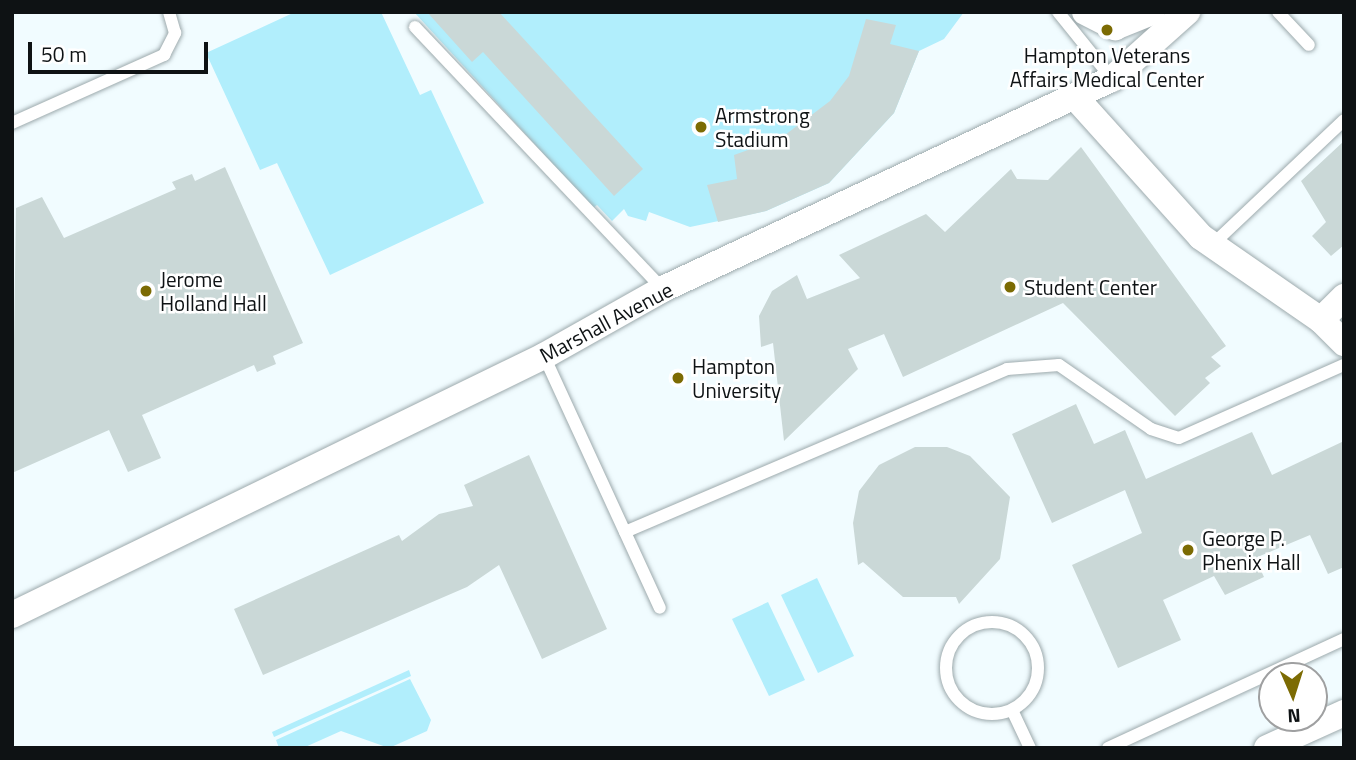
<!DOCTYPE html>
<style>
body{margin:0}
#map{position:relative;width:1356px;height:760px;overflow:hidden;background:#f1fcff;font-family:"Titillium Web",sans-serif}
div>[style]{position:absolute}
.green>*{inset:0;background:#b1eefc}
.building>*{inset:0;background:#cad8d7}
.roads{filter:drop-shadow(0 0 2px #9daaad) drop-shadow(0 0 2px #9daaad)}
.lane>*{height:12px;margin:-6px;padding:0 6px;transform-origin:6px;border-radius:6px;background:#fff}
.lane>.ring{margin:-6px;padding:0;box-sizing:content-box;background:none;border:12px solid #fff;border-radius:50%}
.street>*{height:26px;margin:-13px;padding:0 13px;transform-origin:13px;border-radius:13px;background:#fff}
.dots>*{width:19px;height:19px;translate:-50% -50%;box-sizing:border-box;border:4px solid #fff;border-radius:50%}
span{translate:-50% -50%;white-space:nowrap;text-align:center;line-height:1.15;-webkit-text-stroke:5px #fff;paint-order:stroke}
.poi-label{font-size:21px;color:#0e1214}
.left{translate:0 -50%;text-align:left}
.street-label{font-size:21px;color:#0e1214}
.frame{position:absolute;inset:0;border:14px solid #0e1214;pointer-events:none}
.north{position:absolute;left:1258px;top:662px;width:70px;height:70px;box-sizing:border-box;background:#fff;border:2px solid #9fa0a1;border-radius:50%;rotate:177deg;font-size:19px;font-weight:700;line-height:28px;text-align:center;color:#0e1214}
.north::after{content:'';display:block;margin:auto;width:24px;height:32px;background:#7c6b03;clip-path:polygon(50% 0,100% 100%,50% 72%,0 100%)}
.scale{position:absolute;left:28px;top:42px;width:180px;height:32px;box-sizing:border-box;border:4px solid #0e1214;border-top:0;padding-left:9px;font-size:21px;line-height:24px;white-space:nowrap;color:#0e1214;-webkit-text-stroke:5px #fff;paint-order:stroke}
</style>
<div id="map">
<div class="green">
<i style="clip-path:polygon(295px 12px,381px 12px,420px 95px,431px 90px,484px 203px,330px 275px,277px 163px,260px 170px,206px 53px)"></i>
<i style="clip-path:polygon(414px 12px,964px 12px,944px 39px,919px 51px,894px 113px,829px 183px,766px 211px,690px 227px,649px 212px,646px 221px,628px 216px,624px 209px,612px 221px,597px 205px,593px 208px)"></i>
<i style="clip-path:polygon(817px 578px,854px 656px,818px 673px,781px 595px)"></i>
<i style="clip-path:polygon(768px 602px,805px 680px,769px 696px,732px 619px)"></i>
<i style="clip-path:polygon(409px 670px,411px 676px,274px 737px,272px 732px)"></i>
<i style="clip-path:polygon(410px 679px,431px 720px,427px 731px,389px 748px,341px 731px,303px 748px,279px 748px,276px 740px)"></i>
</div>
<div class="building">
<i style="clip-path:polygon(427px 12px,499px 12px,643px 169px,614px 196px,483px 52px,472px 62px)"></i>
<i style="clip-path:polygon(866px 19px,896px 25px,890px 44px,919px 51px,894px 113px,829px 183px,766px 211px,718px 222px,707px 185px,737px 179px,734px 155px,781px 138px,830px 101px,849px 76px)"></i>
<i style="clip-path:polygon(1344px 141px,1344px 245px,1331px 256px,1312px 236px,1326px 222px,1301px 181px)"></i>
<i style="clip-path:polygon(1081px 147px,1226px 346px,1211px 357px,1221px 366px,1205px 378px,1210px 383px,1175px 416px,1063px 303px,903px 377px,884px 334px,848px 349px,858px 369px,784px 441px,773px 343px,761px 347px,759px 316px,772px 291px,797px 275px,807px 299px,860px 278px,839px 255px,926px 214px,945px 232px,1011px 169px,1017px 179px,1048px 180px)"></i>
<i style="clip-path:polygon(225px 167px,303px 343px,273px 356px,276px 364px,257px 372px,254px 365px,142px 415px,161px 458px,128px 472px,109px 430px,12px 473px,16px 208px,42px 197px,64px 238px,176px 189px,172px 182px,192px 174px,195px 181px)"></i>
<i style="clip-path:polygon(1076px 404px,1094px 444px,1125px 430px,1146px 479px,1252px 432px,1272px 475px,1344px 441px,1344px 567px,1328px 574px,1310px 535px,1255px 558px,1264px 577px,1225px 595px,1214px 576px,1163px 600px,1181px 640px,1118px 668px,1072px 565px,1142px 533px,1125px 490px,1052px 523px,1012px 434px)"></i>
<i style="clip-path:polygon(915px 447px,947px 447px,970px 456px,1010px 497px,1000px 559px,959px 604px,956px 597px,903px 597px,863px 562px,858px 565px,853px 523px,859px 491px,879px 465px)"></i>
<i style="clip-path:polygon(529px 455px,607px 629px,542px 659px,499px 565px,467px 587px,263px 675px,234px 609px,399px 535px,402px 541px,439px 514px,473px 506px,464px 485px)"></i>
</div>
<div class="roads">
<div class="lane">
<i style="left:1058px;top:12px;width:86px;rotate:51.1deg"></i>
<i style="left:1278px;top:12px;width:45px;rotate:46.8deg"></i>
<i style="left:415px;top:27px;width:361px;rotate:46.6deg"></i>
<i style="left:12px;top:123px;width:167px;rotate:-24.1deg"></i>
<i style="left:164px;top:55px;width:25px;rotate:-63deg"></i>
<i style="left:175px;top:33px;width:22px;rotate:-106deg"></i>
<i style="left:1212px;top:245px;width:182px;rotate:-43.4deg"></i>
<i style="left:544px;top:356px;width:277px;rotate:65.3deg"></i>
<i style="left:625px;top:532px;width:415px;rotate:-23.1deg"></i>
<i style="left:1007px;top:369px;width:52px;rotate:-4.4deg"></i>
<i style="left:1059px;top:365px;width:112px;rotate:34.8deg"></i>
<i style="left:1151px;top:429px;width:29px;rotate:18deg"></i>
<i style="left:1179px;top:438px;width:180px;rotate:-23.9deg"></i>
<i class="ring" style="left:946px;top:622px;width:80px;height:80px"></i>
<i style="left:1012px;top:710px;width:42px;rotate:64.7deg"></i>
<i style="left:1108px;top:748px;width:260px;rotate:-24.8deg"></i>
</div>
<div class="street">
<i style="left:1085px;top:12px;width:34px;rotate:27deg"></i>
<i style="left:1115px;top:27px;width:40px;rotate:-22deg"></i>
<i style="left:1075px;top:97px;width:188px;rotate:48deg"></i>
<i style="left:1201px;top:237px;width:146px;rotate:34.7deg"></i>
<i style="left:1321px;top:320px;width:33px;rotate:45deg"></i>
<i style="left:1321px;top:320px;width:33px;rotate:-45deg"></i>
<i style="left:12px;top:615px;width:592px;rotate:-25.96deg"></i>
<i style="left:544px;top:356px;width:137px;rotate:-29.4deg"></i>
<i style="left:663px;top:289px;width:496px;rotate:-25.1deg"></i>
<i style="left:1112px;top:79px;width:101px;rotate:-41.8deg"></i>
<i style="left:1267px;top:748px;width:85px;rotate:-24.4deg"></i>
</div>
</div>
<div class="dots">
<i style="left:1107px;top:30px;background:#7c6b03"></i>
<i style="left:701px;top:127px;background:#7c6b03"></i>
<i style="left:1010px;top:287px;background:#7c6b03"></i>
<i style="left:146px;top:291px;background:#7c6b03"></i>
<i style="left:678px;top:378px;background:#7c6b03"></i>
<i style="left:1188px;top:550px;background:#7c6b03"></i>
</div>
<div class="poi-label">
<span style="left:1107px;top:67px">Hampton Veterans<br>Affairs Medical Center</span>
<span class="left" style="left:715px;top:127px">Armstrong<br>Stadium</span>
<span class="left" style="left:160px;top:291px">Jerome<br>Holland Hall</span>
<span class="left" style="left:1024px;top:287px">Student Center</span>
<span class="left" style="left:692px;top:378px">Hampton<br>University</span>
<span class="left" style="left:1202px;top:550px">George P.<br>Phenix Hall</span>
</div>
<div class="street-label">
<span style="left:606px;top:322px;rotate:-28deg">Marshall Avenue</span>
</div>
<div class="frame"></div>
<div class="north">N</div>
<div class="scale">50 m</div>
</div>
